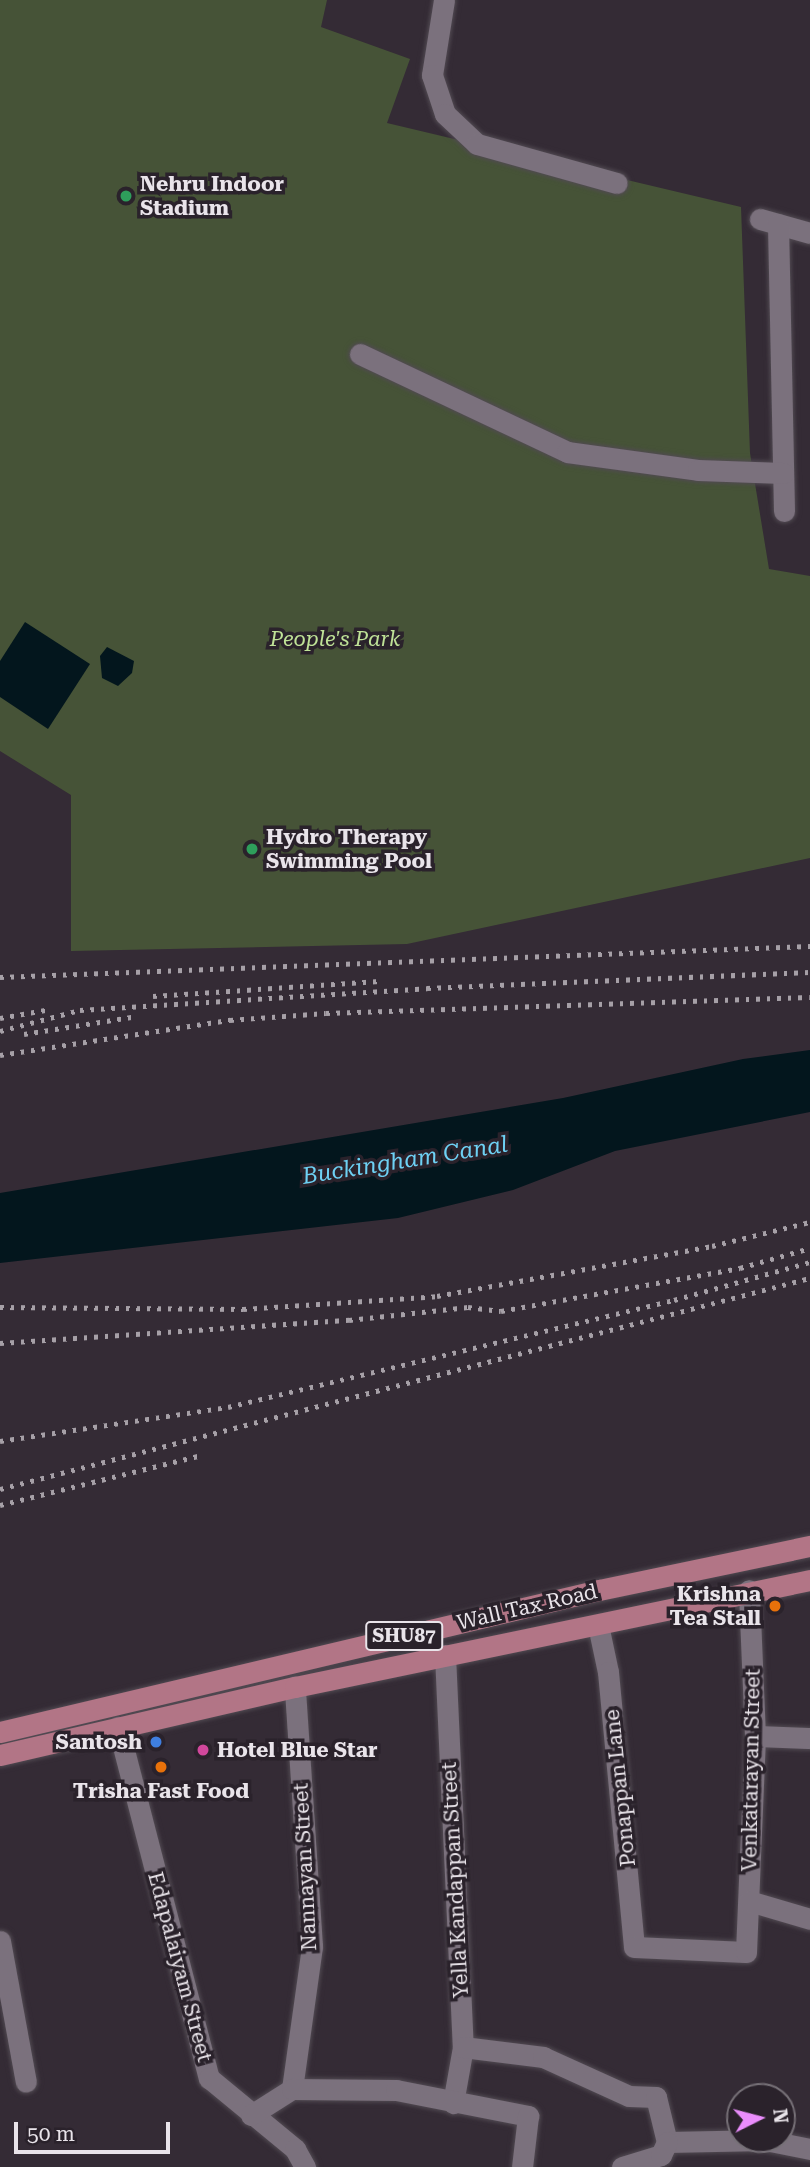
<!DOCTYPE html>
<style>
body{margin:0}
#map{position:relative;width:810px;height:2167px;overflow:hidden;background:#342b35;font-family:"Roboto Serif",serif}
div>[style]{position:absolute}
.green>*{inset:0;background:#465337}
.water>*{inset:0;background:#03161d}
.roads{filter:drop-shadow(0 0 2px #514a52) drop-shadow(0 0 2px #514a52)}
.minor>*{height:21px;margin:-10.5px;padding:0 10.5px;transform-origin:10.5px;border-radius:10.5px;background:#7b717d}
.major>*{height:21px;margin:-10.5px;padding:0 10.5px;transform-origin:10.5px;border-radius:10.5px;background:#b27586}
.rail>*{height:5px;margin-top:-2.5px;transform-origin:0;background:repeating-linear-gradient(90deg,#a6a0a7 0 3.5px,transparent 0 10.5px)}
.dots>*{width:19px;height:19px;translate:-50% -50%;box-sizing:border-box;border:4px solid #2a222b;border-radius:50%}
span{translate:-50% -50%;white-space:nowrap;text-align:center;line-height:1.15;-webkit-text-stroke:7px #2a222b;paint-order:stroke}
.shield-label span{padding:2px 5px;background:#2a222b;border:2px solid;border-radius:5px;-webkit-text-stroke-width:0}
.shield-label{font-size:19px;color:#e9e4ea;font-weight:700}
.poi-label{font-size:21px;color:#e9e4ea;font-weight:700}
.left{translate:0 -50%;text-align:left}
.right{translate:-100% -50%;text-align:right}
.park-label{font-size:21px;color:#bfe297;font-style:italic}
.street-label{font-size:21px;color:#e9e4ea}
.water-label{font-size:23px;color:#6ed1f4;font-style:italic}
.north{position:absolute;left:726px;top:2083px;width:70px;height:70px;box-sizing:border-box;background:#2a222b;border:2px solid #767077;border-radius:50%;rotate:84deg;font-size:19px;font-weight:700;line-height:28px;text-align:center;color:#e9e4ea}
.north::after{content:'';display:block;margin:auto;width:24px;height:32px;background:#ea8dfc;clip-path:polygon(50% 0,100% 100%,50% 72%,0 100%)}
.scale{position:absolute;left:14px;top:2122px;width:156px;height:32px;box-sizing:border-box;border:4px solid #e9e4ea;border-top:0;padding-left:9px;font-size:21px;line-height:24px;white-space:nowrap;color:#e9e4ea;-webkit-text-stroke:5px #2a222b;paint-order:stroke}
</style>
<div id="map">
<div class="green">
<i style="clip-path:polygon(0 0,327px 0,321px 27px,410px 59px,387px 123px,741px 207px,750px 453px,769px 569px,810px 576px,810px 858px,407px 944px,71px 951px,71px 795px,0 751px)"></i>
</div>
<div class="water">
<i style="clip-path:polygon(25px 622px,90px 664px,48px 729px,0 697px,0 661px)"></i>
<i style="clip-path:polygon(107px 647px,134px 661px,132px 673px,118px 686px,102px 678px,100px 656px)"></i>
<i style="clip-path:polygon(810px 1050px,810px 1112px,615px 1151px,513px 1190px,398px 1218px,0 1263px,0 1193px,563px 1098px,743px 1059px)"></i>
</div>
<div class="roads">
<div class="minor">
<i style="left:444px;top:0;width:76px;rotate:99.1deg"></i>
<i style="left:432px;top:75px;width:41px;rotate:71.6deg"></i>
<i style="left:445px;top:114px;width:44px;rotate:43.2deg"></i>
<i style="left:477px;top:144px;width:145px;rotate:15.6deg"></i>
<i style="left:760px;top:219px;width:52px;rotate:15.6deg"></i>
<i style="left:778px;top:224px;width:287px;rotate:88.8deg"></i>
<i style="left:360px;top:354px;width:229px;rotate:25.3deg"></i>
<i style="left:567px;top:452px;width:132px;rotate:7.8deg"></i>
<i style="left:698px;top:470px;width:85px;rotate:2deg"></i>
<i style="left:598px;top:1625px;width:48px;rotate:78deg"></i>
<i style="left:608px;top:1672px;width:276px;rotate:84.6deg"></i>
<i style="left:634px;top:1947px;width:112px;rotate:2.6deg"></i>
<i style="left:746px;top:1952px;width:216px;rotate:-87.6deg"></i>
<i style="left:755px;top:1736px;width:146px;rotate:-92.4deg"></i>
<i style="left:445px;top:1655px;width:392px;rotate:87.4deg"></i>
<i style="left:463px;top:2047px;width:57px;rotate:100.1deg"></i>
<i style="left:118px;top:1727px;width:363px;rotate:75.5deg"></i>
<i style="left:209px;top:2078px;width:112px;rotate:39.5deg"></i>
<i style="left:295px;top:2149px;width:21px;rotate:61deg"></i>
<i style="left:755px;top:1736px;width:55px;rotate:2.1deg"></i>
<i style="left:749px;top:1901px;width:64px;rotate:16.4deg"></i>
<i style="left:0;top:1941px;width:143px;rotate:79.6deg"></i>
<i style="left:463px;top:2047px;width:81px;rotate:7.1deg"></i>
<i style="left:543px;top:2057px;width:94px;rotate:24.4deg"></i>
<i style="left:629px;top:2096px;width:27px;rotate:2deg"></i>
<i style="left:656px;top:2097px;width:46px;rotate:76.3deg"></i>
<i style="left:667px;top:2142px;width:98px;rotate:-1.2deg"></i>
<i style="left:765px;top:2140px;width:46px;rotate:11.3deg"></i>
<i style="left:292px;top:2089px;width:144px;rotate:-82deg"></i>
<i style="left:312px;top:1946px;width:260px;rotate:-93.8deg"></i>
<i style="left:251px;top:2115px;width:49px;rotate:-32.4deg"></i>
<i style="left:292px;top:2089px;width:104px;rotate:0.6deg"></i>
<i style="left:396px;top:2090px;width:135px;rotate:11.1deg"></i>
<i style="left:528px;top:2116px;width:51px;rotate:96.7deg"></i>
<i style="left:622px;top:2167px;width:41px;rotate:-17.1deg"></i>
<i style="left:661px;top:2155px;width:14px;rotate:-65deg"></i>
</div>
<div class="major">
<i style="left:0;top:1732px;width:616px;rotate:-13.34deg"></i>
<i style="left:599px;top:1590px;width:216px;rotate:-11.8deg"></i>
<i style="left:0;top:1755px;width:303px;rotate:-13deg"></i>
<i style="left:295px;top:1687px;width:526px;rotate:-11.74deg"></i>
</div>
</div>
<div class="rail">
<i style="left:0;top:977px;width:811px;rotate:-2.19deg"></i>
<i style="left:153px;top:996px;width:227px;rotate:-3.8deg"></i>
<i style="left:0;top:1018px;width:46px;rotate:-10.1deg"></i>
<i style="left:0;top:1031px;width:83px;rotate:-14.7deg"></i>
<i style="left:80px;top:1010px;width:348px;rotate:-3.6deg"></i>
<i style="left:427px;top:988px;width:383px;rotate:-2.4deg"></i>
<i style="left:24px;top:1034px;width:115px;rotate:-9deg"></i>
<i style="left:0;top:1055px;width:233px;rotate:-8.7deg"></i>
<i style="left:230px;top:1020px;width:96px;rotate:-4.2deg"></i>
<i style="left:326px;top:1013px;width:484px;rotate:-1.9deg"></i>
<i style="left:0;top:1307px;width:243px;rotate:0.5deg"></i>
<i style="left:243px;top:1309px;width:194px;rotate:-3.8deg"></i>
<i style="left:437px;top:1296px;width:280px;rotate:-10.3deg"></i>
<i style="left:712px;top:1246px;width:101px;rotate:-13.8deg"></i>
<i style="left:0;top:1343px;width:350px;rotate:-3.8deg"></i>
<i style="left:349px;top:1320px;width:120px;rotate:-6.2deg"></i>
<i style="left:468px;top:1307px;width:33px;rotate:7deg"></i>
<i style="left:501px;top:1311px;width:243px;rotate:-10.2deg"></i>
<i style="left:740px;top:1268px;width:73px;rotate:-15.9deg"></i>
<i style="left:0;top:1441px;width:231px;rotate:-8.5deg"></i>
<i style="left:228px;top:1407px;width:459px;rotate:-13.5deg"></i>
<i style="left:674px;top:1300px;width:141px;rotate:-15.6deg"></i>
<i style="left:0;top:1489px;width:837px;rotate:-14.6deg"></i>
<i style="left:0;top:1505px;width:208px;rotate:-13.9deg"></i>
</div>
<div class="dots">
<i style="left:126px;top:196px;background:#2e9e5b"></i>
<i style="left:252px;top:849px;background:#2e9e5b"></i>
<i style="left:775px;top:1606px;background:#e8710a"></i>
<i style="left:156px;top:1742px;background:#3f7fe0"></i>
<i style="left:203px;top:1750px;background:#d1479c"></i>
<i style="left:161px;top:1767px;background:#e8710a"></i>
</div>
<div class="shield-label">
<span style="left:404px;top:1636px">SHU87</span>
</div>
<div class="poi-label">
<span class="left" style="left:140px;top:196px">Nehru Indoor<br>Stadium</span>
<span class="left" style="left:266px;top:849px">Hydro Therapy<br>Swimming Pool</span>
<span class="right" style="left:761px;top:1606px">Krishna<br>Tea Stall</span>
<span class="right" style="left:142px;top:1742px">Santosh</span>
<span class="left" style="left:217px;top:1750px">Hotel Blue Star</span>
<span style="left:161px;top:1791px">Trisha Fast Food</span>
</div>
<div class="park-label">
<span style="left:335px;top:639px">People's Park</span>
</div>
<div class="street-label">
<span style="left:527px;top:1607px;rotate:-13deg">Wall Tax Road</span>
<span style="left:751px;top:1770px;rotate:-89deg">Venkatarayan Street</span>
<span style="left:620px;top:1788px;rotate:-96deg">Ponappan Lane</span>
<span style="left:305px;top:1867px;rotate:-93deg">Nannayan Street</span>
<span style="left:455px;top:1880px;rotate:-93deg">Yella Kandappan Street</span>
<span style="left:180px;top:1967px;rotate:75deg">Edapalaiyam Street</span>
</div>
<div class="water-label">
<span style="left:405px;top:1161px;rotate:-9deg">Buckingham Canal</span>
</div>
<div class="north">N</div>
<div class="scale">50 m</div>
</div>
